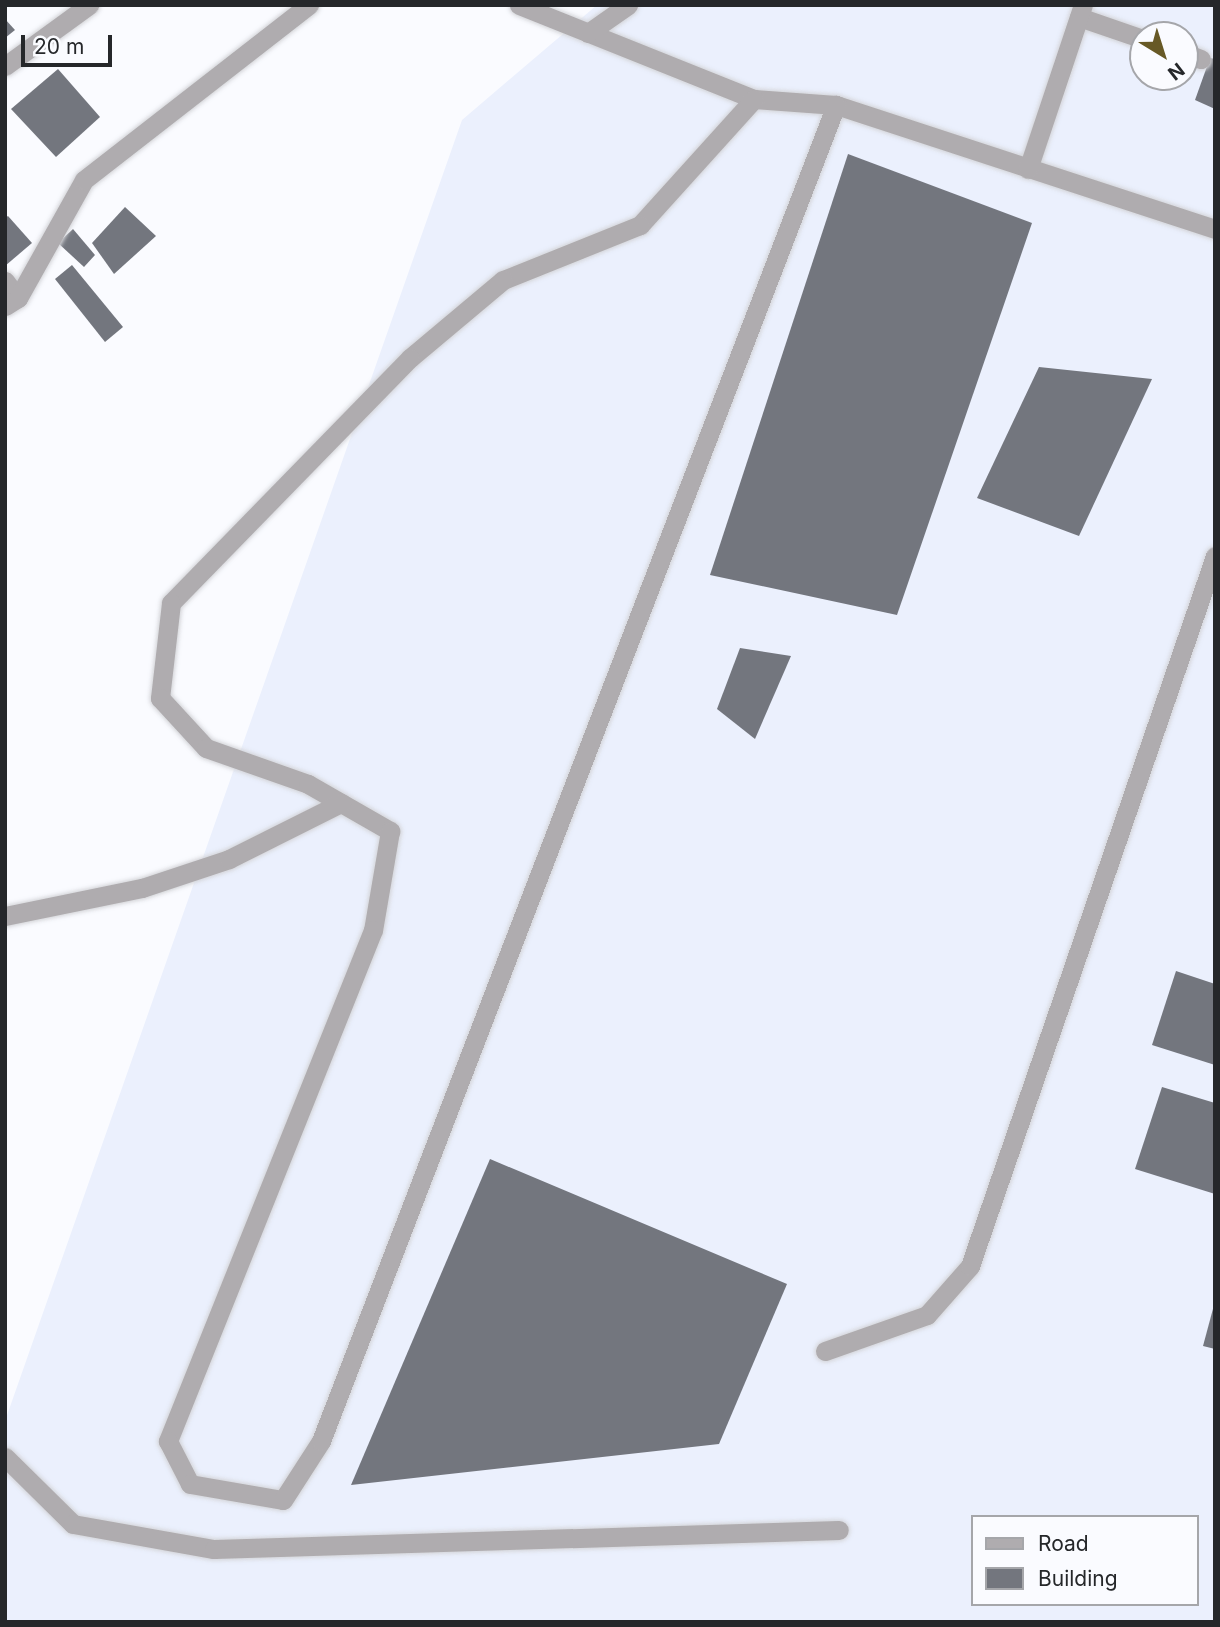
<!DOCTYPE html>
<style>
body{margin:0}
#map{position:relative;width:1220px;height:1627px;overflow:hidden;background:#fafbff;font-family:Inter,sans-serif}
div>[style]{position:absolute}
.built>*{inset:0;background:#ebf0fd}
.building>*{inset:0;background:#73767e}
.roads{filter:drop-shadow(0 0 2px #d4d5d9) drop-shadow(0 0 2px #d4d5d9)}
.minor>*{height:19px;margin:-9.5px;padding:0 9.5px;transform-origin:9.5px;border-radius:9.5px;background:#afacaf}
span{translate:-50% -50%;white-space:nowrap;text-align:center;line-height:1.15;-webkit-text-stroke:7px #fafbff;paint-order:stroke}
.frame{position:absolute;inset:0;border:7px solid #25272a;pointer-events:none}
.legend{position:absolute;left:971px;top:1515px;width:228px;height:91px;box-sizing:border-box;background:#fafbff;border:2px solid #a5a6aa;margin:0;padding:9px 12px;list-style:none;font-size:21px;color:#25272a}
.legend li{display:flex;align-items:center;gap:14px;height:35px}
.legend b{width:35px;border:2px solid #a5a6aa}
.north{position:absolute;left:1129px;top:21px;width:70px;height:70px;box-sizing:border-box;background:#fafbff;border:2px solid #a5a6aa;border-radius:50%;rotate:142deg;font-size:19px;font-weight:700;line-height:28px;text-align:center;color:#25272a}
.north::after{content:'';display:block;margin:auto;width:24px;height:32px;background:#675926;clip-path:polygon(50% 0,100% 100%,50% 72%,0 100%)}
.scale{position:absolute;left:21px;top:35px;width:91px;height:32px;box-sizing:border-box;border:4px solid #25272a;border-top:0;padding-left:9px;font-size:21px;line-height:24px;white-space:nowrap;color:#25272a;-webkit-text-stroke:5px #fafbff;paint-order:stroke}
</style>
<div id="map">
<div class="built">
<i style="clip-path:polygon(evenodd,597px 5px,1215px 5px,1215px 1622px,5px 1622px,5px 1421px,462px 120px,597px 5px,1143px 35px,1185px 35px,1185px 77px,1143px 77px,1143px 35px,597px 5px,973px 1517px,1197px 1517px,1197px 1604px,973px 1604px,973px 1517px)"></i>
</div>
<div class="building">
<i style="clip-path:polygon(5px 19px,15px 30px,5px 38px)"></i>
<i style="clip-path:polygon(1210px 58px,1215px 59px,1215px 109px,1195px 100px)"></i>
<i style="clip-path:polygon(58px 69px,100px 117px,56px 157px,11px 109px)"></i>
<i style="clip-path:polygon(848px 154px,1032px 223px,897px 615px,710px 575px)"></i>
<i style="clip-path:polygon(125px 207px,156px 236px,114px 274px,92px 243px)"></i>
<i style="clip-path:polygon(8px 216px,32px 243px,5px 266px,5px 218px)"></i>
<i style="clip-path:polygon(73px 229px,95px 255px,84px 267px,58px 243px)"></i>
<i style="clip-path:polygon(72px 265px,123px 327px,105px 342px,55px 279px)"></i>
<i style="clip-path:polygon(1039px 367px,1152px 379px,1079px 536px,977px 498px)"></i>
<i style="clip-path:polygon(740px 648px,791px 656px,755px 739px,717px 709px)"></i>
<i style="clip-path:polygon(1176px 971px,1215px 984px,1215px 1065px,1152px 1045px)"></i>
<i style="clip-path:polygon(1162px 1087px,1215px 1103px,1215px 1194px,1135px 1169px)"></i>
<i style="clip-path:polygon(490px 1159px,787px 1284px,719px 1444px,351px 1485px)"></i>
<i style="clip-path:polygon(1214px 1305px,1215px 1305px,1215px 1349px,1203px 1346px)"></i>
</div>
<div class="roads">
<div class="minor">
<i style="left:519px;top:5px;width:253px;rotate:21.8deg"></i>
<i style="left:754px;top:99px;width:82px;rotate:4.2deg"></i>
<i style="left:836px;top:105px;width:399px;rotate:18.1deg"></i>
<i style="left:1079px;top:17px;width:68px;rotate:19deg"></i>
<i style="left:588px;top:33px;width:49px;rotate:-35deg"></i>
<i style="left:1185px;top:53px;width:17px;rotate:21deg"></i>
<i style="left:5px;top:66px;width:104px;rotate:-36deg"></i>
<i style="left:754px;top:99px;width:170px;rotate:132.1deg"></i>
<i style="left:640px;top:225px;width:148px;rotate:158.1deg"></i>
<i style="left:503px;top:280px;width:121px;rotate:140deg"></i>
<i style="left:410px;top:358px;width:342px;rotate:134.3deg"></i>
<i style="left:171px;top:603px;width:96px;rotate:96.6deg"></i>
<i style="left:160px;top:698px;width:68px;rotate:47.4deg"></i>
<i style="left:206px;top:748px;width:108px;rotate:19.4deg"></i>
<i style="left:308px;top:784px;width:95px;rotate:29.8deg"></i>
<i style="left:390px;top:831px;width:100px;rotate:99.7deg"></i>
<i style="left:373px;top:930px;width:551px;rotate:111.86deg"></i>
<i style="left:168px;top:1441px;width:48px;rotate:62.9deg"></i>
<i style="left:190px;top:1484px;width:94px;rotate:9.8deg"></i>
<i style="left:283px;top:1500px;width:70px;rotate:-57.2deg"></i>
<i style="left:321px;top:1441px;width:1432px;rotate:-68.92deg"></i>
<i style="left:1028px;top:169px;width:173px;rotate:-71.5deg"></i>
<i style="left:5px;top:281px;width:21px;rotate:53deg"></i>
<i style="left:18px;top:298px;width:15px;rotate:148deg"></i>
<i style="left:18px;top:298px;width:135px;rotate:-60.8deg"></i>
<i style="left:84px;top:180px;width:285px;rotate:-37.9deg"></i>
<i style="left:5px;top:916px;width:140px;rotate:-11.6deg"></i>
<i style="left:142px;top:888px;width:92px;rotate:-18.4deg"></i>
<i style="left:229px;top:859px;width:125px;rotate:-26.6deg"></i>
<i style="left:825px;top:1351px;width:108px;rotate:-19.4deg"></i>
<i style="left:927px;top:1315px;width:65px;rotate:-48.7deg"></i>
<i style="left:970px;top:1266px;width:751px;rotate:-70.96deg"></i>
<i style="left:5px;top:1457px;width:95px;rotate:44.6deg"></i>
<i style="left:73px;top:1524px;width:143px;rotate:10.1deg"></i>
<i style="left:214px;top:1549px;width:625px;rotate:-1.74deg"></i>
</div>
</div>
<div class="frame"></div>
<ul class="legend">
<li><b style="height:9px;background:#afacaf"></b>Road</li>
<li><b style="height:19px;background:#73767e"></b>Building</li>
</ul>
<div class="north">N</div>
<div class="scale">20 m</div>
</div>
